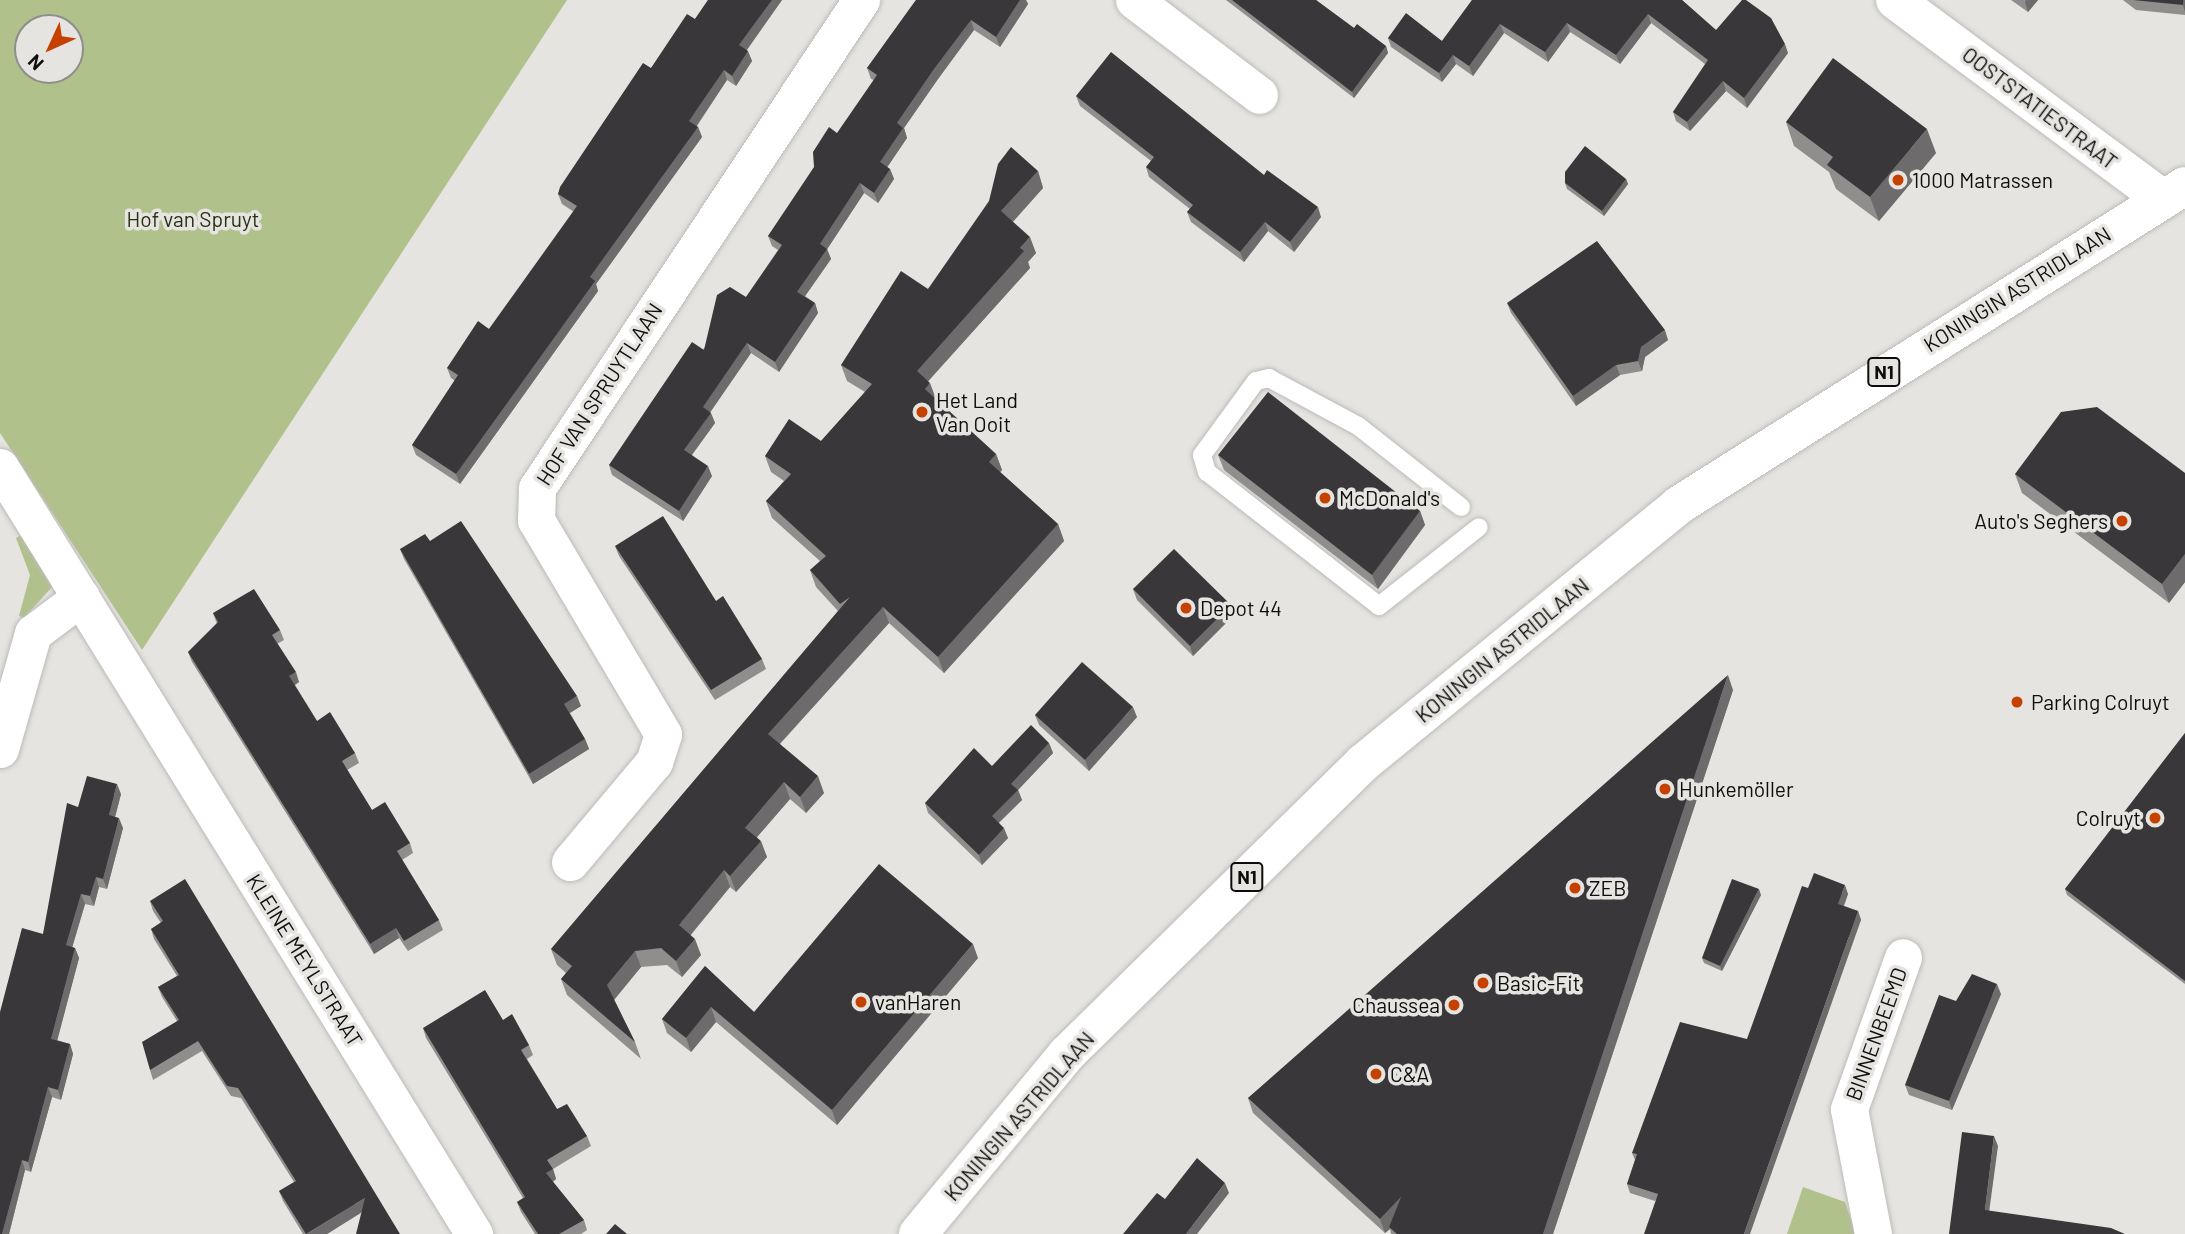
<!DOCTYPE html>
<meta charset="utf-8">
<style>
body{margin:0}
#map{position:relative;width:2185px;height:1234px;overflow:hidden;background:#e6e4e1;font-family:Barlow,sans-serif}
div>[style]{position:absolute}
.green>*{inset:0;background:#b1c18c}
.roads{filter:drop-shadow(0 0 2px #bcbbb8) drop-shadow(0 0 2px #bcbbb8)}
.service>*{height:18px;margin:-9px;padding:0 9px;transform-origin:9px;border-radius:9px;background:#fff}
.minor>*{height:37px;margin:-18.5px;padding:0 18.5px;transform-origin:18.5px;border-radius:18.5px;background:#fff}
.tertiary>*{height:38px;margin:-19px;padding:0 19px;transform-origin:19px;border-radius:19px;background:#fff}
.primary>*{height:38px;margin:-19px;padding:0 19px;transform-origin:19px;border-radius:19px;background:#fff}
.wall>*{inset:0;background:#908e8d}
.shaded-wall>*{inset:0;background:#6d6b6b}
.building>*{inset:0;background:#393739}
.dots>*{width:19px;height:19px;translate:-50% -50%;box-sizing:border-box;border:4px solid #e6e4e1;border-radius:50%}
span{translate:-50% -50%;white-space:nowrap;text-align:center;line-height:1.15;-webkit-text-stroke:7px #e6e4e1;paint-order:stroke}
.shield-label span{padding:2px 5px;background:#e6e4e1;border:2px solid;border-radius:5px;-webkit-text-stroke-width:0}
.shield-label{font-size:19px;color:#0d0d0c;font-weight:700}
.street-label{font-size:21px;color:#0d0d0c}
.poi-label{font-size:21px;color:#0d0d0c}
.left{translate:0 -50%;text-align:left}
.right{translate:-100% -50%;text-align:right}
.park-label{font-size:21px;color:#293112}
.north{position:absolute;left:14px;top:14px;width:70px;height:70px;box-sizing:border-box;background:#e6e4e1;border:2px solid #8f8e8c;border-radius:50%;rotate:225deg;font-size:19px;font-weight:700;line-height:28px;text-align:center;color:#0d0d0c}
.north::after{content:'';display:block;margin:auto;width:24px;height:32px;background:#c64000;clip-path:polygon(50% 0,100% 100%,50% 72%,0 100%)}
</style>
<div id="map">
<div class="green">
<i style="clip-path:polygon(evenodd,0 0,567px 0,142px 650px,0 433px,0 0,28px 28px,70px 28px,70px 70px,28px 70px,28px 28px)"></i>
<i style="clip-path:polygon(26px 532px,52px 587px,24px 618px,19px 616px,30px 575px,16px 538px)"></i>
<i style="clip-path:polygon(1803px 1187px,1845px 1202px,1856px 1234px,1787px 1234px)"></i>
</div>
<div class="roads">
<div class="service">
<i style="left:1461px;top:507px;width:131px;rotate:-141.8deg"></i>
<i style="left:1358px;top:426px;width:101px;rotate:-151.7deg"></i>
<i style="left:1269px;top:378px;width:13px;rotate:167deg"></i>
<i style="left:1256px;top:381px;width:92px;rotate:126.1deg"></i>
<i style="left:1202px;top:455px;width:18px;rotate:74deg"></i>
<i style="left:1207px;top:472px;width:218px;rotate:37.9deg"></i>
<i style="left:1379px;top:606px;width:127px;rotate:-38.3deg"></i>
</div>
<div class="minor">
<i style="left:1134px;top:0;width:157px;rotate:37.2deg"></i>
<i style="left:0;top:467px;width:902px;rotate:58.28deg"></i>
<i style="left:0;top:749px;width:121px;rotate:-74.1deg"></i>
<i style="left:33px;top:633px;width:60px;rotate:-36.9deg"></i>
<i style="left:570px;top:862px;width:131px;rotate:-50deg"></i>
<i style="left:654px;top:762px;width:29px;rotate:-72deg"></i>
<i style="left:663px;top:734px;width:249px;rotate:-120.7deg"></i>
<i style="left:536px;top:520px;width:32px;rotate:-88deg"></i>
<i style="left:537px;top:488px;width:586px;rotate:-56.42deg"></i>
<i style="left:1873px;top:1234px;width:127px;rotate:-100.9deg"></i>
<i style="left:1849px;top:1109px;width:161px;rotate:-70.4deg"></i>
</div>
<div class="tertiary">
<i style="left:1895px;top:0;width:334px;rotate:36.6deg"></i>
</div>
<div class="primary">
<i style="left:918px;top:1234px;width:234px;rotate:-50.4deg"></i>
<i style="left:1067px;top:1054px;width:415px;rotate:-44.5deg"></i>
<i style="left:1363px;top:763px;width:408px;rotate:-39.2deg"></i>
<i style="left:1679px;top:505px;width:598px;rotate:-32.23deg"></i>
</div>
</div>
<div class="wall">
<i style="clip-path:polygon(708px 0,782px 0,747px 50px,752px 61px,736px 86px,727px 80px,697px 126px,698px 127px,702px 137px,596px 284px,598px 291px,460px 484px,416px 455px,412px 445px,455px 381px,451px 378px,447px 368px,489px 329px,574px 212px,562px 204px,558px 194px,651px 68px,695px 19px)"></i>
<i style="clip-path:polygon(916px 0,1026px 0,1028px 4px,1000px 47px,974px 30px,938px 79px,904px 128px,907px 138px,887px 167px,890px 169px,894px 179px,878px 203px,864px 193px,827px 249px,831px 259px,805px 296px,815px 303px,818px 313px,779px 372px,751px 353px,710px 412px,715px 423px,692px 455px,712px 476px,683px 521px,612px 475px,609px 465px,746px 297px,778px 250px,772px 246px,768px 236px,874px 80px,871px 79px,867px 68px)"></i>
<i style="clip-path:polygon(1226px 0,1316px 0,1354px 28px,1386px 46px,1388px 53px,1354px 98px)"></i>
<i style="clip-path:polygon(1472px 0,1682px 0,1716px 30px,1788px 53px,1747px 108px,1726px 91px,1690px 131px,1676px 121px,1673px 112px,1705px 64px,1651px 23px,1620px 64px,1570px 32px,1548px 62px,1504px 33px,1473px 76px,1456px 64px,1442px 82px,1391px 47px,1388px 38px,1442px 41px)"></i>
<i style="clip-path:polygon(2011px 0,2038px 0,2028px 12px)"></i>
<i style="clip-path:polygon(2123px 0,2185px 0,2185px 15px,2136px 10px)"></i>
<i style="clip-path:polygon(1076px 96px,1264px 175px,1321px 217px,1294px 252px,1268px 231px,1244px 262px,1191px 222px,1187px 212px,1190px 209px,1149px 177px,1146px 167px,1151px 161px,1080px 106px)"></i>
<i style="clip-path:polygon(1786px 122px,1936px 153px,1879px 221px,1836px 189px,1829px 172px,1794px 146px)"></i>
<i style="clip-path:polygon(1038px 171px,1043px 188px,1013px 222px,1036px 253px,1028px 262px,1030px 268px,928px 381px,936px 399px,996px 454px,1002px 470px,1000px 472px,1058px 524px,1064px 541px,944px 673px,889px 623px,780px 744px,824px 793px,806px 813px,790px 799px,757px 837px,767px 857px,736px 892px,730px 887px,690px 935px,701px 955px,682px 977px,667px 965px,641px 967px,614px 1000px,635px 1042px,641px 1059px,567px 995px,561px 979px,566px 973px,557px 965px,551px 949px,838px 611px,816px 587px,810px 570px,820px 561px,772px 518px,766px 501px,784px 481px,771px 472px,765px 456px,821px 441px,865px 392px,847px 381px,841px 365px,928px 289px)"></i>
<i style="clip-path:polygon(1626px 179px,1628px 184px,1604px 216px,1567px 189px,1565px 183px)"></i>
<i style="clip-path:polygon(1507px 303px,1668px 340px,1645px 357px,1642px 371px,1620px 375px,1576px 406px,1511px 313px)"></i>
<i style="clip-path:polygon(1218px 455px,1420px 511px,1425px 525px,1378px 589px,1224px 470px)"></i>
<i style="clip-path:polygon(2185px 473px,2185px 582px,2169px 603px,2022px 493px,2015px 474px)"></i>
<i style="clip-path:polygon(430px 541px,581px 706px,570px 713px,585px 739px,589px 749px,533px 784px,404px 559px,400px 549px)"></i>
<i style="clip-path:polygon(615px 546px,716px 601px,762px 659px,766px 669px,715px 700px,619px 556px)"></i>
<i style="clip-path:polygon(1133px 589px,1234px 615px,1193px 656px,1137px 600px)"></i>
<i style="clip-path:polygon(213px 613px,280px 630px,284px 640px,277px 644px,299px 682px,295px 685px,317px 721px,355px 753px,359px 763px,347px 770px,372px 810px,410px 843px,413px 853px,402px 860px,439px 920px,443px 930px,408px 951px,399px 938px,374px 954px,192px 662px,188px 652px,217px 624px)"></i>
<i style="clip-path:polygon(1733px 690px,1553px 1234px,1391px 1234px,1390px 1229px,1385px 1233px,1253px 1113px,1248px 1098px)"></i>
<i style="clip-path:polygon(1035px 715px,1137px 717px,1089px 771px,1039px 725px)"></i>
<i style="clip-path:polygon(2185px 733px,2185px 984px,2067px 895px,2065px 889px)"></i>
<i style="clip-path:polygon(1049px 743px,1053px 753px,1018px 790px,1022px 800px,999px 823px,1008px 838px,982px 865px,928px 813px,925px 803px,992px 766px)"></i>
<i style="clip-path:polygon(121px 794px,115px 817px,123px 828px,107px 889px,99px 887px,94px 906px,85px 904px,72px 947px,75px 948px,79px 958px,57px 1040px,70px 1044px,73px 1054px,61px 1100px,52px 1097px,31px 1172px,25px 1170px,9px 1234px,0 1234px,43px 934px,78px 807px)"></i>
<i style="clip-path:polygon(1808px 888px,1848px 894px,1844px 906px,1858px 911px,1861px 920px,1655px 1201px,1630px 1193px,1627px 1184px,1635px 1160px,1632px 1153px,1747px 1039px)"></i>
<i style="clip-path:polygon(1761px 895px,1722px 971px,1704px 963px,1702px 958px)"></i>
<i style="clip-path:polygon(150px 901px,361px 1213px,327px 1234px,303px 1234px,283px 1201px,279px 1191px,294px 1182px,241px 1098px,231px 1096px,202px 1051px,153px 1080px,150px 1070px,177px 1021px,162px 997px,158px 987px,177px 976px,154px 939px,151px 929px,161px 923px,153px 911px)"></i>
<i style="clip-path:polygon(978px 958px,837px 1125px,716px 1022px,691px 1052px,667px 1033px,662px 1019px,705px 966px,754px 1012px)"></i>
<i style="clip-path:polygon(2001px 994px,1952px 1110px,1909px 1095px,1905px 1085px,1956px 1001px)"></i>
<i style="clip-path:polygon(503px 1020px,529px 1045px,533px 1055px,527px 1059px,557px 1109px,587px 1136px,591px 1146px,553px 1169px,556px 1179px,553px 1182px,584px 1220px,587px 1230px,581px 1234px,535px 1234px,521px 1212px,517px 1202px,523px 1198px,426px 1038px,423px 1028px)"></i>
</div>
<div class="shaded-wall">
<i style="clip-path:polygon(772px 0,782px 0,743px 55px,739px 45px)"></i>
<i style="clip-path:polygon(1020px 0,1026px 0,1028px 4px,1000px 47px,996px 37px)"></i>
<i style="clip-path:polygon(2026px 0,2038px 0,2028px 12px,2025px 2px)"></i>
<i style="clip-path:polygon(2183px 0,2185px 0,2185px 12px,2183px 5px)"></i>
<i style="clip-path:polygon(1648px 14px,1651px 23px,1620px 64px,1616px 55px)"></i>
<i style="clip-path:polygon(971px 20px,974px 30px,938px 79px,904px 128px,907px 138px,884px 172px,880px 162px,897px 123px,934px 69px)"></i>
<i style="clip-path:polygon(1567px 23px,1570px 32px,1548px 62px,1545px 52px)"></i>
<i style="clip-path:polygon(1500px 24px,1504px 33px,1473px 76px,1469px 66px)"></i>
<i style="clip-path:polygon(1785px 44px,1788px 53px,1747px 108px,1744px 98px)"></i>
<i style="clip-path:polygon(1386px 46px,1388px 53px,1354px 98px,1352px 92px)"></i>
<i style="clip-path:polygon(748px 51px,752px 61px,736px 86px,732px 76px)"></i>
<i style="clip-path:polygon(1453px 55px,1456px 64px,1442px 82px,1439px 73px)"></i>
<i style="clip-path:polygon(724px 70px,727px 80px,693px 131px,689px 121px)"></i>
<i style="clip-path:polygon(1723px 81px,1726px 91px,1690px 131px,1687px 122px)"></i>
<i style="clip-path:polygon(698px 127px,702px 137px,596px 284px,598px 291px,460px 484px,456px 474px,590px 277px)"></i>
<i style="clip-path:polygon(1927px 129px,1936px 153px,1879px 221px,1870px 197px)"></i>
<i style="clip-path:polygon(890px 169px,894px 179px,878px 203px,874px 193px)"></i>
<i style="clip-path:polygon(1038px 171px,1043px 188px,1007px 228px,1001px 211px)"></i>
<i style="clip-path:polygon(1626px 179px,1628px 184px,1604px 216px,1602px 211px)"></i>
<i style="clip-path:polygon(860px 183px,864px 193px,824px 254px,820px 244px)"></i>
<i style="clip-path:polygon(1318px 207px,1321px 217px,1294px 252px,1290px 242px)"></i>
<i style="clip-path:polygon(1265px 222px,1268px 231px,1244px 262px,1240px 252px)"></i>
<i style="clip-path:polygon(1030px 237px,1036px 253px,1028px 262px,1030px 268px,923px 387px,917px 371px)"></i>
<i style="clip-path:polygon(827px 249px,831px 259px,801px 302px,797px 292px)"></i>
<i style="clip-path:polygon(815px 303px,818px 313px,779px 372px,775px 362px)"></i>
<i style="clip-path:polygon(1665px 330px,1668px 340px,1645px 357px,1642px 371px,1638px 361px,1641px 347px)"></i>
<i style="clip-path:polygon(747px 343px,751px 353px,707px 417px,703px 407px)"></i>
<i style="clip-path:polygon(1616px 365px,1620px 375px,1576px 406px,1573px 396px)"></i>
<i style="clip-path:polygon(930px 383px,936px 399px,925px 389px)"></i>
<i style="clip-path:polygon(711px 413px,715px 423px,688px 460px,684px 450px)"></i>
<i style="clip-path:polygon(996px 454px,1002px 470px,995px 478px,989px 462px)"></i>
<i style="clip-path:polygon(708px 466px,712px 476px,683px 521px,679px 511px)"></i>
<i style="clip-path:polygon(1420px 511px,1425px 525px,1378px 589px,1372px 575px)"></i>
<i style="clip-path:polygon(1058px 524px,1064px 541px,944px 673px,938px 657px)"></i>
<i style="clip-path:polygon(2185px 554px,2185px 582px,2169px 603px,2162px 584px)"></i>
<i style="clip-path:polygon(1231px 605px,1234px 615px,1193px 656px,1190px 646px)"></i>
<i style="clip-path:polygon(883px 607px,889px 623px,774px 750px,768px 734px)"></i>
<i style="clip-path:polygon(296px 672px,299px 682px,293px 686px,289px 676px)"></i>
<i style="clip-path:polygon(1728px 675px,1733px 690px,1553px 1234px,1543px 1234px)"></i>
<i style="clip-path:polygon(577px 696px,581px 706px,568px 714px,564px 704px)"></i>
<i style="clip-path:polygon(1133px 707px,1137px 717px,1089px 771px,1085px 760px)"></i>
<i style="clip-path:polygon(585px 739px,589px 749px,533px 784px,529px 774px)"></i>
<i style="clip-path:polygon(1049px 743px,1053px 753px,1018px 790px,1022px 800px,995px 826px,992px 816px,1011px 784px)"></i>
<i style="clip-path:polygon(818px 776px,824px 793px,806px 813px,800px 797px)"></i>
<i style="clip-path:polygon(784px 782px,790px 799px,751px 844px,745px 828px)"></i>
<i style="clip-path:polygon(117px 784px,121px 794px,113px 825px,109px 815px)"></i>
<i style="clip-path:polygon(119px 818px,123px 828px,107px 889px,103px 879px)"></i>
<i style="clip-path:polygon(1004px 828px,1008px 838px,982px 865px,979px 855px)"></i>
<i style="clip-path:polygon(761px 841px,767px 857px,736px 892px,730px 876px)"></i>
<i style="clip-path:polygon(724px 870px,730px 887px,685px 942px,679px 925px)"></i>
<i style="clip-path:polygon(96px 877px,99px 887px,94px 906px,90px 896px)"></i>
<i style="clip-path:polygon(1845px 885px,1848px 894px,1841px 913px,1838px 904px)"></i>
<i style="clip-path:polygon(1759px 889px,1761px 895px,1722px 971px,1720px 966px)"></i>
<i style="clip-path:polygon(81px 894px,85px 904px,70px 955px,66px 945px)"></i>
<i style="clip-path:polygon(1858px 911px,1861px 920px,1750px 1234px,1744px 1234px)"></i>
<i style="clip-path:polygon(396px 928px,399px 938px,374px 954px,370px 944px)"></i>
<i style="clip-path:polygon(695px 939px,701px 955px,682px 977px,676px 961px)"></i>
<i style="clip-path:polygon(973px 944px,978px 958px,837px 1125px,832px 1110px)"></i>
<i style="clip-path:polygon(75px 948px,79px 958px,55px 1049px,51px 1039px)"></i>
<i style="clip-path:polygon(635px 951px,641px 967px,613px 1001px,607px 985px)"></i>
<i style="clip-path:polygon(1997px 984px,2001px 994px,1952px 1110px,1949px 1101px)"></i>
<i style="clip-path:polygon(711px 1007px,716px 1022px,691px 1052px,686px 1038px)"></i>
<i style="clip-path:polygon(70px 1044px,73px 1054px,61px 1100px,58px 1090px)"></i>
<i style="clip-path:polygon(48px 1087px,52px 1097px,31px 1172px,28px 1162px)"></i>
<i style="clip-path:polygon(1994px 1136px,1998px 1146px,1988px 1220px,1985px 1210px)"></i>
<i style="clip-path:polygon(22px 1160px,25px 1170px,9px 1234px,2px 1234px)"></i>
<i style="clip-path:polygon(553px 1169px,556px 1179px,550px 1183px,546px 1173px)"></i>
<i style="clip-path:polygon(1225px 1183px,1229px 1193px,1197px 1234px,1186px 1234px)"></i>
<i style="clip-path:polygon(1401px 1197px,1389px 1227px,1390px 1229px,1385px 1233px,1380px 1219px)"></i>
<i style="clip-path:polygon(365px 1198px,368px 1208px,327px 1234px,307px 1234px)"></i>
</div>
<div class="building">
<i style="clip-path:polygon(708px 0,772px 0,739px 45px,748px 51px,732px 76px,724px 70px,689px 121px,698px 127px,590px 277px,595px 281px,456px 474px,412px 445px,458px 375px,447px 368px,478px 321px,489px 329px,577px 206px,558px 194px,560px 187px,643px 63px,651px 68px,687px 14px,695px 19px)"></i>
<i style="clip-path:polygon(916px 0,1020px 0,996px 37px,971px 20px,934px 69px,897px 123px,903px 128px,880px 162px,890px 169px,874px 193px,860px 183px,820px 244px,827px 249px,797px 292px,815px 303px,775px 362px,747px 343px,703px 407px,711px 413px,684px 450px,708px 466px,679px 511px,609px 465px,692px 342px,704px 350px,717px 295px,730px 287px,746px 297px,782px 245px,768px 236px,814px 167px,813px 152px,829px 127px,837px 133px,877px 75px,867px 68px)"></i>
<i style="clip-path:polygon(1232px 0,1316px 0,1354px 28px,1357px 24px,1386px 46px,1352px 92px)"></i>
<i style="clip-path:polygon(1472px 0,1682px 0,1716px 30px,1742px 0,1746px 0,1771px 18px,1785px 44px,1744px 98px,1723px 81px,1687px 122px,1673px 112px,1708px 60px,1648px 14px,1616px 55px,1567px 23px,1545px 52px,1500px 24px,1469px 66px,1453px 55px,1439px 73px,1388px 38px,1406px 13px,1442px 41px)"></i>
<i style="clip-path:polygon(2133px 0,2183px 0,2183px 5px)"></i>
<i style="clip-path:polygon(1111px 52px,1264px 175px,1267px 170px,1318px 207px,1290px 242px,1265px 222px,1240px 252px,1187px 212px,1193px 205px,1146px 167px,1154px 157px,1076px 96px)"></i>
<i style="clip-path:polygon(1833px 58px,1927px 129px,1870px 197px,1827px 165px,1833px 157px,1786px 122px)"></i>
<i style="clip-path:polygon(1585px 146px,1626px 179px,1602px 211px,1565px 183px,1565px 172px)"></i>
<i style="clip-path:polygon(1011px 147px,1038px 171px,1001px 211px,1030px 237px,1020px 248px,1024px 251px,917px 371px,930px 383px,925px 389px,996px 454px,989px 462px,1058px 524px,938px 657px,883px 607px,768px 734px,818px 776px,800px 797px,784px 782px,745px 828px,761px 841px,730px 876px,724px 870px,679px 925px,695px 939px,676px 961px,661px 948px,635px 951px,607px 985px,635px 1042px,561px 979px,572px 966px,551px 949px,850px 597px,840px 604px,810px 570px,826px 556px,766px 501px,791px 474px,765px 456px,789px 419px,821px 441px,872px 384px,841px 365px,901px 271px,928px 289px,989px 201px,998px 164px)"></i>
<i style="clip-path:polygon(1597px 241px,1665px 330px,1641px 347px,1638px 361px,1616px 365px,1573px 396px,1507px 303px)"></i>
<i style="clip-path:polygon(1268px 392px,1420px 511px,1372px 575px,1218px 455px)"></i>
<i style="clip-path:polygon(2097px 407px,2185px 473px,2185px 554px,2162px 584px,2015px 474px,2061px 412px)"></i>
<i style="clip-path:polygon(663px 516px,716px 601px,723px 596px,762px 659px,711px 690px,615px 546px)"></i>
<i style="clip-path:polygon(461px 521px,577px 696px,564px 704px,585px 739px,529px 774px,400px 549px,425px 534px,430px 541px)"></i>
<i style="clip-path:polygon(1174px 549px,1231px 605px,1190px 646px,1133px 589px)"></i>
<i style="clip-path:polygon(254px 589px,280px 630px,272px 635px,296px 672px,289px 676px,317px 721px,330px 712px,355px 753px,342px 761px,372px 810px,385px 802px,410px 843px,397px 851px,439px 920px,404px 941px,396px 928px,370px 944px,188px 652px,218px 622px,213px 613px)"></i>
<i style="clip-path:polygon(1082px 662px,1133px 707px,1085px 760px,1035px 715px)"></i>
<i style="clip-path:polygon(1728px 675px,1543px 1234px,1397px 1234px,1389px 1227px,1401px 1197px,1380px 1219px,1248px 1098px)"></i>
<i style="clip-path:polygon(1031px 725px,1049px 743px,1011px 784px,1018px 790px,992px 816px,1004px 828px,979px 855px,925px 803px,974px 748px,992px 766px)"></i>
<i style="clip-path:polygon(2185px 733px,2185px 981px,2065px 889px)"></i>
<i style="clip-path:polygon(87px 776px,117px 784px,109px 815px,119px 818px,103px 879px,96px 877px,90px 896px,81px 894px,66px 945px,75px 948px,51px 1039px,70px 1044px,58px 1090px,48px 1087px,28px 1162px,22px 1160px,2px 1234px,0 1234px,0 1012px,22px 928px,43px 934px,67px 803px,78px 807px)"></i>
<i style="clip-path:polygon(879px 864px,973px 944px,832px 1110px,711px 1007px,686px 1038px,662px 1019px,705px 966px,754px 1012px)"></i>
<i style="clip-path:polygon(1814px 873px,1845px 885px,1838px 904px,1858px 911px,1744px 1234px,1644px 1234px,1658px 1194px,1627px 1184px,1637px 1154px,1632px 1153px,1680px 1022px,1747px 1039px,1802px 886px,1808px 888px)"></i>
<i style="clip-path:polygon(185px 879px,400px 1234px,356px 1234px,365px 1198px,306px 1234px,279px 1191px,296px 1181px,238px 1088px,227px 1086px,198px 1041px,150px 1070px,142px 1042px,179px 1020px,158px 987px,179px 975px,151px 929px,163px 921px,150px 901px)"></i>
<i style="clip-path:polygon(1732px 879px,1759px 889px,1720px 966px,1702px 958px)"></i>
<i style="clip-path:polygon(1972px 974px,1997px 984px,1949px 1101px,1905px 1085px,1939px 995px,1956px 1001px)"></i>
<i style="clip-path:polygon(485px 990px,503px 1020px,512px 1014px,529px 1045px,521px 1050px,557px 1109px,567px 1104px,587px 1136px,547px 1160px,553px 1169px,546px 1173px,584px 1220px,559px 1234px,538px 1234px,517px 1202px,525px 1197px,423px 1028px)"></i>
<i style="clip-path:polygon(1962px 1132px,1994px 1136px,1985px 1210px,2111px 1228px,2125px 1234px,1949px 1234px)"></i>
<i style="clip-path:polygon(1197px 1158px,1225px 1183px,1186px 1234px,1123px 1234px,1157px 1193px,1165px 1199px)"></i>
<i style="clip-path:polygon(615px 1224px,627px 1234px,606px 1234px)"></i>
</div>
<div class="dots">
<i style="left:1898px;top:180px;background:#c64000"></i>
<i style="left:922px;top:412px;background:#c64000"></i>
<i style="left:1325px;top:498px;background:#c64000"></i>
<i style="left:2122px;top:521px;background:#c64000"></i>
<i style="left:1186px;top:608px;background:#c64000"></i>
<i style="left:2017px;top:702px;background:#c64000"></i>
<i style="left:1665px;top:789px;background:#c64000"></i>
<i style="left:2155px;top:818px;background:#c64000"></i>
<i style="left:1575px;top:888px;background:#c64000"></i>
<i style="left:1483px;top:983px;background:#c64000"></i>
<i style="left:861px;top:1002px;background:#c64000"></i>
<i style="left:1454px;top:1005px;background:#c64000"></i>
<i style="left:1376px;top:1074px;background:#c64000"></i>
</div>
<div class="shield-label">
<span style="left:1884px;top:372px">N1</span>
<span style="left:1247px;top:877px">N1</span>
</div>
<div class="street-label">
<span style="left:2040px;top:108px;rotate:37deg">OOSTSTATIESTRAAT</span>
<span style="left:2017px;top:289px;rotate:-32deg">KONINGIN ASTRIDLAAN</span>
<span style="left:599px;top:394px;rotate:-57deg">HOF VAN SPRUYTLAAN</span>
<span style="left:1502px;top:650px;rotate:-39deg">KONINGIN ASTRIDLAAN</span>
<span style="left:305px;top:960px;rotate:58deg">KLEINE MEYLSTRAAT</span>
<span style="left:1876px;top:1034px;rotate:-70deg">BINNENBEEMD</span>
<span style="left:1019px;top:1116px;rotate:-49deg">KONINGIN ASTRIDLAAN</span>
</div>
<div class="poi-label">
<span class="left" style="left:1912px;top:180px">1000 Matrassen</span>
<span class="left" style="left:936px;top:412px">Het Land<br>Van Ooit</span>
<span class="left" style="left:1339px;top:498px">McDonald's</span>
<span class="right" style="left:2108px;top:521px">Auto's Seghers</span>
<span class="left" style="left:1200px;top:608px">Depot 44</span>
<span class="left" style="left:2031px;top:702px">Parking Colruyt</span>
<span class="left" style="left:1679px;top:789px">Hunkemöller</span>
<span class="right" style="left:2141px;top:818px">Colruyt</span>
<span class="left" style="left:1589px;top:888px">ZEB</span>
<span class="left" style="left:1497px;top:983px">Basic-Fit</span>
<span class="left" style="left:875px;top:1002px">vanHaren</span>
<span class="right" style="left:1440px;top:1005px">Chaussea</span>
<span class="left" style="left:1390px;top:1074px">C&amp;A</span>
</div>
<div class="park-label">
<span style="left:193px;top:219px">Hof van Spruyt</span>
</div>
<div class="north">N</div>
</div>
